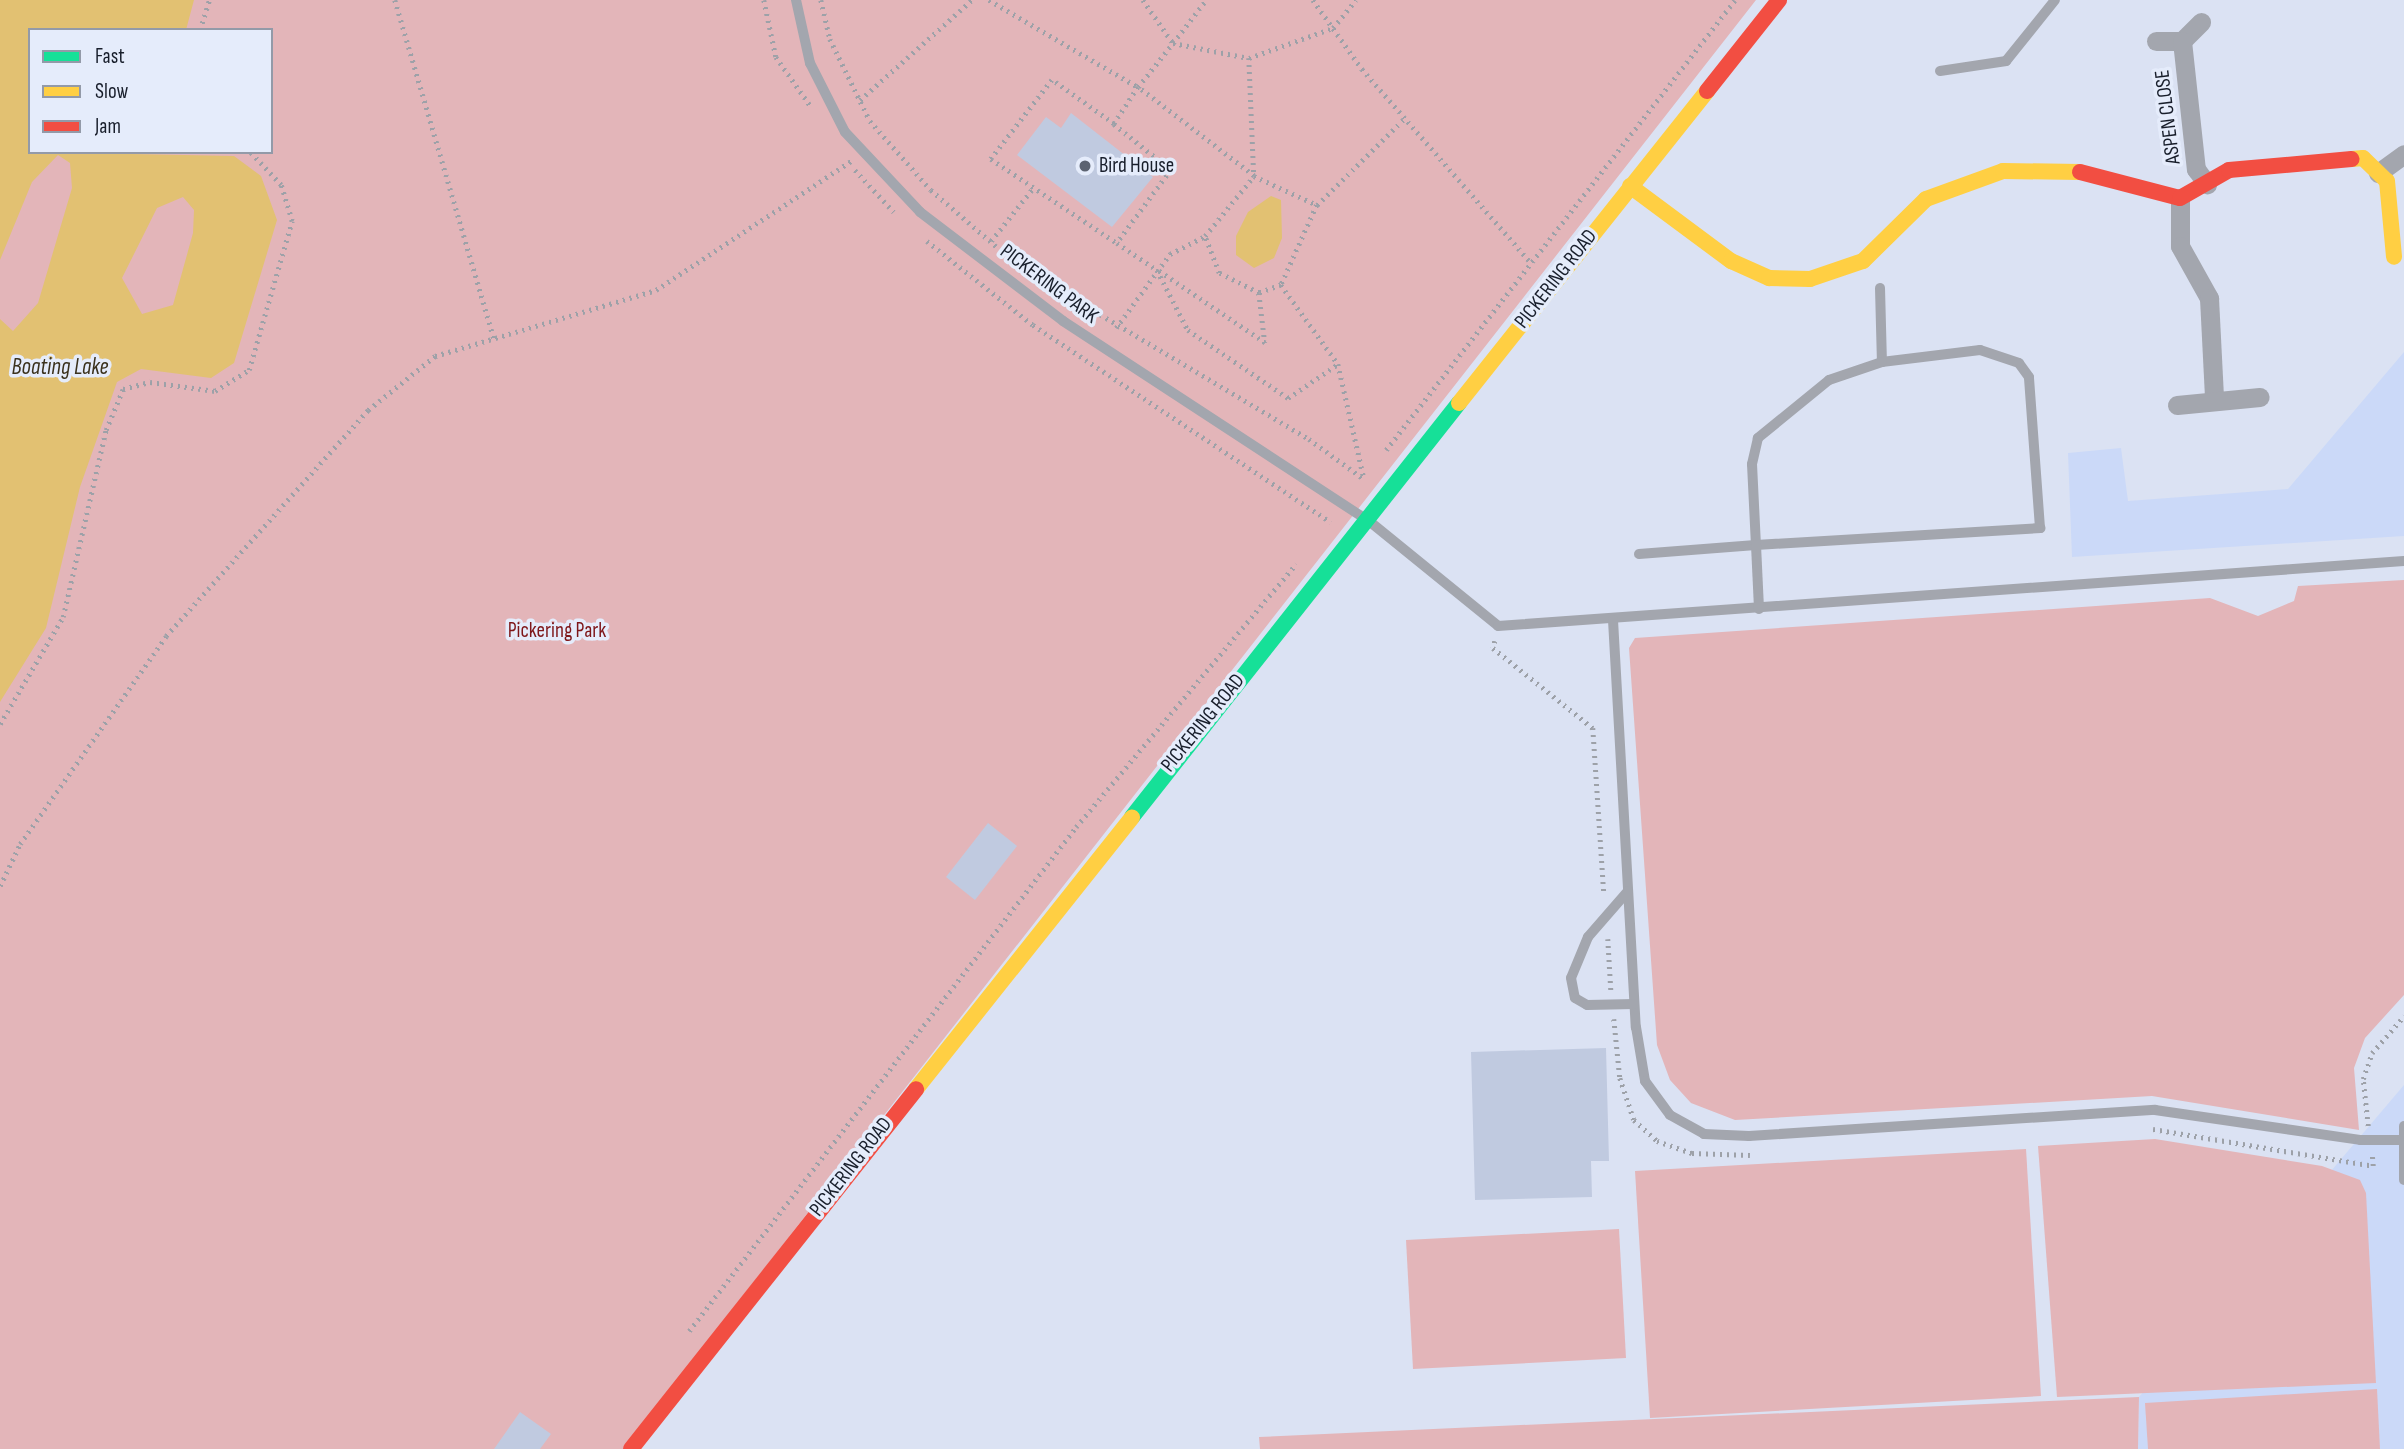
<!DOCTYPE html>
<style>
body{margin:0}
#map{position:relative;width:2404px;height:1449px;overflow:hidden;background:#dbe2f3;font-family:"Sofia Sans Condensed",sans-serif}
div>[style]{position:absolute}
.built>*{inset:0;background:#cbd9f8}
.green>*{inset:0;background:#e3b5b9}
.water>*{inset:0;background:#e2c172}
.building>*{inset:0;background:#c0cae0}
.path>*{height:4.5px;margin-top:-2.25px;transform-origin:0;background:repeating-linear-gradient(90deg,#9da1a8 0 2px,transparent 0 7px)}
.lane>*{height:10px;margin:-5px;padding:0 5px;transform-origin:5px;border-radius:5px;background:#a3a6ae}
.street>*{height:19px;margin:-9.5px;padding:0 9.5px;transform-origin:9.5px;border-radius:9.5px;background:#a3a6ae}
.fast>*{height:16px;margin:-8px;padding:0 8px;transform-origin:8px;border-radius:8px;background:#16e098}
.slow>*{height:16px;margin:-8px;padding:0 8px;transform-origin:8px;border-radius:8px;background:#ffcf43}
.jam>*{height:16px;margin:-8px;padding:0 8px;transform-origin:8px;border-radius:8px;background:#f24e42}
.dots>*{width:19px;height:19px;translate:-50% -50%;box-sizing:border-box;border:4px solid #e5ecfb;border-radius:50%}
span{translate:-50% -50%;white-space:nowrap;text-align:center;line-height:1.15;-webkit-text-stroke:7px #e5ecfb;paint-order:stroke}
.street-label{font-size:21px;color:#181e2b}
.poi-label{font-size:21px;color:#181e2b}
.left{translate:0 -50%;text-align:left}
.park-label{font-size:21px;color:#7e1619}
.water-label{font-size:23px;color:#3b321e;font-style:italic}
.legend{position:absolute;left:28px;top:28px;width:245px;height:126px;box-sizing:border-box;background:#e5ecfb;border:2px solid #939aa8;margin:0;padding:9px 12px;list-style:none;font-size:21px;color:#181e2b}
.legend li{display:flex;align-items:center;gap:14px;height:35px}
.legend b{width:35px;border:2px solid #939aa8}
</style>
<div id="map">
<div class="built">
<i style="clip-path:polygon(2404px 352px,2404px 536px,2072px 557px,2068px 453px,2121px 448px,2128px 501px,2288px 489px)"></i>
<i style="clip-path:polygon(2404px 1085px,2404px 1449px,2138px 1449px,2139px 1397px)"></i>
</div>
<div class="green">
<i style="clip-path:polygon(evenodd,0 0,1756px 0,623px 1449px,0 1449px,0 0,30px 30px,271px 30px,271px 152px,30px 152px,30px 30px)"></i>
<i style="clip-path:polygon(2404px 580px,2404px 995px,2365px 1038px,2354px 1068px,2359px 1130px,2152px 1096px,1735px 1120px,1691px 1103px,1670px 1080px,1657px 1045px,1629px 648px,1635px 638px,2210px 598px,2258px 616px,2294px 601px,2298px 586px)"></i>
<i style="clip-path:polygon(2155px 1139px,2322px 1166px,2360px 1180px,2366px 1193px,2376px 1383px,2057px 1397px,2038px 1146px)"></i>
<i style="clip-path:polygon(2026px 1149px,2041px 1396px,1650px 1418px,1635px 1171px)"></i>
<i style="clip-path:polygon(1619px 1229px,1626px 1358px,1413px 1369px,1406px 1240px)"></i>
<i style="clip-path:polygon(2377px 1389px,2380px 1449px,2148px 1449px,2145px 1403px)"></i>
<i style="clip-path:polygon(2139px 1397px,2138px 1449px,1260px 1449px,1259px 1437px)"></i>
</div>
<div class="water">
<i style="clip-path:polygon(evenodd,0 0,194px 0,186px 30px,30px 30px,30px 152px,234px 156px,261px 176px,277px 220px,234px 363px,211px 378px,141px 369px,117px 382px,80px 487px,46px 628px,0 702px,0 319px,13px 331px,38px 303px,72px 188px,70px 163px,58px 155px,32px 182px,0 260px,0 0,183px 197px,194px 210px,193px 233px,173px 305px,142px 314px,122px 278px,157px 208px,183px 197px)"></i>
<i style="clip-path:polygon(1271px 196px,1281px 200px,1282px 238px,1274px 258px,1254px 268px,1236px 255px,1236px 236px,1248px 212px)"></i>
</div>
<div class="building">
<i style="clip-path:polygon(1071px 113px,1153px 177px,1112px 227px,1017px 155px,1046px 117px,1061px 128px)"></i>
<i style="clip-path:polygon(988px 823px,1017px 846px,975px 900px,946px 877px)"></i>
<i style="clip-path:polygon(1606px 1048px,1609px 1161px,1591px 1161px,1592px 1197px,1475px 1200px,1471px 1052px)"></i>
<i style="clip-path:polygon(520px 1412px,551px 1434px,540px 1449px,494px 1449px)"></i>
</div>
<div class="path">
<i style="left:395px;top:0;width:355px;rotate:73.7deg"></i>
<i style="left:764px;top:0;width:58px;rotate:78.1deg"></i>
<i style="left:776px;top:57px;width:62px;rotate:54.8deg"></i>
<i style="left:821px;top:0;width:40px;rotate:77deg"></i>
<i style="left:830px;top:39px;width:91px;rotate:64deg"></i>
<i style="left:870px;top:121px;width:92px;rotate:48.5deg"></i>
<i style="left:931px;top:190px;width:87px;rotate:40.8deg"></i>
<i style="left:989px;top:0;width:173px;rotate:30.3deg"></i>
<i style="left:1138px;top:87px;width:44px;rotate:123deg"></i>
<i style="left:1114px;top:124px;width:73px;rotate:38.9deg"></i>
<i style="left:1171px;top:170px;width:91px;rotate:126.5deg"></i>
<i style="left:1117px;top:243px;width:48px;rotate:34deg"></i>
<i style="left:1143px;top:0;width:52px;rotate:55.1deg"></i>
<i style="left:1173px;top:43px;width:54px;rotate:-52.5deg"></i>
<i style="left:1313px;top:0;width:85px;rotate:54.6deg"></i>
<i style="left:1362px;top:69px;width:257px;rotate:48.9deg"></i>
<i style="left:200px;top:30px;width:31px;rotate:-73deg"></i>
<i style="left:1249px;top:58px;width:118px;rotate:87.6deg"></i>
<i style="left:1254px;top:176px;width:69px;rotate:24.7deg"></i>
<i style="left:1317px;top:205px;width:88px;rotate:114.2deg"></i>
<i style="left:1281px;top:285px;width:23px;rotate:160deg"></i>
<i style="left:1259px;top:293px;width:45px;rotate:-153.4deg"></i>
<i style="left:1219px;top:273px;width:40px;rotate:-111deg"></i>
<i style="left:1205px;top:236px;width:77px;rotate:-50.8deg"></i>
<i style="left:1254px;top:176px;width:146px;rotate:-142.5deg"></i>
<i style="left:1138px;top:87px;width:56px;rotate:-51.5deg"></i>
<i style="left:1173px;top:43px;width:77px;rotate:11.2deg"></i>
<i style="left:1249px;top:58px;width:89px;rotate:-19.7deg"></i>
<i style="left:1333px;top:28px;width:36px;rotate:-51deg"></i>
<i style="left:860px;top:100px;width:150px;rotate:-41.8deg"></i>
<i style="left:1114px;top:124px;width:76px;rotate:-144.6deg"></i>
<i style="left:1052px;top:80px;width:100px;rotate:127.7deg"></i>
<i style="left:991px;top:159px;width:151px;rotate:33.7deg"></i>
<i style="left:855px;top:170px;width:57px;rotate:47.1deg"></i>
<i style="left:1317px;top:205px;width:124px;rotate:-44.7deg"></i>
<i style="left:927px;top:241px;width:135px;rotate:38.4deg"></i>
<i style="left:1033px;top:325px;width:357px;rotate:33.5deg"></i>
<i style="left:991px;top:241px;width:69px;rotate:-51.5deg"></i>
<i style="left:1034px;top:275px;width:320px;rotate:30.8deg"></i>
<i style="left:1309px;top:439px;width:68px;rotate:36deg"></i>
<i style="left:1281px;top:285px;width:97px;rotate:54.2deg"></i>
<i style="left:1338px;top:364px;width:117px;rotate:77.2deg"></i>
<i style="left:1259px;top:293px;width:50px;rotate:83.2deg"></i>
<i style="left:1265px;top:343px;width:130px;rotate:-145.9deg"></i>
<i style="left:1157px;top:270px;width:68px;rotate:62.7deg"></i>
<i style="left:1188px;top:330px;width:121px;rotate:34.2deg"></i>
<i style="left:1288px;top:398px;width:60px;rotate:-34.2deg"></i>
<i style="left:1116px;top:328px;width:92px;rotate:-53.9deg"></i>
<i style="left:1170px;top:254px;width:39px;rotate:-27deg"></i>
<i style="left:1386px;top:450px;width:569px;rotate:-52.2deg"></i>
<i style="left:1495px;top:641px;width:7px;rotate:106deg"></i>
<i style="left:1493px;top:648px;width:128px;rotate:38.7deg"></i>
<i style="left:1593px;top:728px;width:164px;rotate:86.2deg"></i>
<i style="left:0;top:724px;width:124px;rotate:-59.5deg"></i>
<i style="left:63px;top:617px;width:192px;rotate:-77.1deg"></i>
<i style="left:106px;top:430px;width:44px;rotate:-67.5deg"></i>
<i style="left:123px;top:389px;width:28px;rotate:-15deg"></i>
<i style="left:150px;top:382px;width:66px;rotate:7.9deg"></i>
<i style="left:215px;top:391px;width:40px;rotate:-32deg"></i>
<i style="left:249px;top:370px;width:155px;rotate:-73.9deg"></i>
<i style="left:292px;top:221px;width:38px;rotate:-107deg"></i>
<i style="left:281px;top:185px;width:45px;rotate:-133.2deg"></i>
<i style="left:0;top:886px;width:47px;rotate:-64.5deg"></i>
<i style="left:20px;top:844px;width:254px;rotate:-54.9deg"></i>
<i style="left:166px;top:636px;width:303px;rotate:-48.2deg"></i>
<i style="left:368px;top:410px;width:86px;rotate:-38.9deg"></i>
<i style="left:435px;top:356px;width:231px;rotate:-16.6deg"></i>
<i style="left:656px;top:290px;width:234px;rotate:-33.5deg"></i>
<i style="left:1608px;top:939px;width:51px;rotate:86.6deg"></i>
<i style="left:1614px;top:1019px;width:59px;rotate:84.2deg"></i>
<i style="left:1620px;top:1078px;width:44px;rotate:71.6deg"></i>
<i style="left:1634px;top:1120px;width:31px;rotate:42deg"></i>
<i style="left:1657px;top:1141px;width:37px;rotate:19deg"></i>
<i style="left:1692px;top:1153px;width:58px;rotate:2deg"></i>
<i style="left:2368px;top:1126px;width:47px;rotate:-96.1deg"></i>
<i style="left:2363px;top:1079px;width:28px;rotate:-71deg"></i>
<i style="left:2372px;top:1053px;width:49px;rotate:-49.1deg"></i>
<i style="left:2153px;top:1129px;width:223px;rotate:9.5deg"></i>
<i style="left:2373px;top:1166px;width:11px;rotate:-95deg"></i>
<i style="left:689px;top:1331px;width:635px;rotate:-52.48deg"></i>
<i style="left:1076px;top:827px;width:343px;rotate:-50.1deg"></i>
</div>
<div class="lane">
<i style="left:796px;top:0;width:65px;rotate:77.5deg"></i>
<i style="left:810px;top:63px;width:77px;rotate:63.1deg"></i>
<i style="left:845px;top:132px;width:110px;rotate:46.8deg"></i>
<i style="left:920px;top:212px;width:180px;rotate:37.3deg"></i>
<i style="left:1063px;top:321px;width:366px;rotate:33.2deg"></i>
<i style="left:1369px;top:521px;width:166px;rotate:39.1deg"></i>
<i style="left:1498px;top:626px;width:908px;rotate:-4.1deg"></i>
<i style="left:1940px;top:71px;width:67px;rotate:-8.6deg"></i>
<i style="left:2006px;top:61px;width:78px;rotate:-51.2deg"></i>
<i style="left:1880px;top:288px;width:74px;rotate:88.5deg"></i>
<i style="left:1639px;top:554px;width:117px;rotate:-4.4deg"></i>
<i style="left:1756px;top:545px;width:285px;rotate:-3.4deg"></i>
<i style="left:2040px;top:528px;width:151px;rotate:-94.2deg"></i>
<i style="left:2029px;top:377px;width:17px;rotate:-126deg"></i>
<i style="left:2019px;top:363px;width:41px;rotate:-161.6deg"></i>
<i style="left:1980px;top:350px;width:99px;rotate:173deg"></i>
<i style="left:1882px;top:362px;width:56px;rotate:161.2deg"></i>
<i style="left:1829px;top:380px;width:92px;rotate:140.8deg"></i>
<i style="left:1758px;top:438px;width:27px;rotate:103deg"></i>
<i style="left:1752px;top:464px;width:81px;rotate:87.2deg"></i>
<i style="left:1756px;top:545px;width:64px;rotate:87.3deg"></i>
<i style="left:1613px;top:620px;width:408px;rotate:86.8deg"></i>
<i style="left:1636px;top:1027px;width:55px;rotate:80.5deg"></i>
<i style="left:1645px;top:1081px;width:42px;rotate:53.7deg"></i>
<i style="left:1670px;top:1115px;width:39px;rotate:29deg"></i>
<i style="left:1704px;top:1134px;width:45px;rotate:2.5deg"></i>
<i style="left:1749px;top:1136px;width:407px;rotate:-3.7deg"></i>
<i style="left:2155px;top:1110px;width:207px;rotate:8.3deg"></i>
<i style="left:2360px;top:1140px;width:41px"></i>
<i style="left:1628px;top:891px;width:61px;rotate:131deg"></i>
<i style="left:1588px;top:937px;width:44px;rotate:112.5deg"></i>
<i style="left:1571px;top:978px;width:20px;rotate:79deg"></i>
<i style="left:1575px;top:998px;width:14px;rotate:30deg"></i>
<i style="left:1587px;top:1005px;width:47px;rotate:-1.2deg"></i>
<i style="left:2404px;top:1126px;width:54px;rotate:90deg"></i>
</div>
<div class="street">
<i style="left:2156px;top:41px;width:26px"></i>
<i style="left:2182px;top:41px;width:27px;rotate:-45deg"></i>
<i style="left:2182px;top:41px;width:129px;rotate:83.8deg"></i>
<i style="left:2196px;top:169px;width:19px;rotate:54deg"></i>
<i style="left:2378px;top:173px;width:32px;rotate:-36deg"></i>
<i style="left:2180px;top:198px;width:48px;rotate:90deg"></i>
<i style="left:2180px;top:246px;width:60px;rotate:60.9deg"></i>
<i style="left:2209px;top:298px;width:100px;rotate:87.1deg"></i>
<i style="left:2177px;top:405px;width:83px;rotate:-5.5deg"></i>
</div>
<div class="fast">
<i style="left:1132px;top:817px;width:528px;rotate:-51.7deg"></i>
</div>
<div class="slow">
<i style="left:2352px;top:159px;width:11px;rotate:-5deg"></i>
<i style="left:2363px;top:158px;width:33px;rotate:44deg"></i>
<i style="left:2387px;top:181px;width:76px;rotate:84.7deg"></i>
<i style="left:1630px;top:186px;width:126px;rotate:36.6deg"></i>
<i style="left:1731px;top:261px;width:42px;rotate:24.1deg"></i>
<i style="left:1769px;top:278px;width:41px;rotate:1.4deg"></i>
<i style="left:1810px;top:279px;width:56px;rotate:-18.8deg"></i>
<i style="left:1863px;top:261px;width:88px;rotate:-44.5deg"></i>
<i style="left:1926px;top:199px;width:82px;rotate:-20deg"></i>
<i style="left:2003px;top:171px;width:77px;rotate:0.7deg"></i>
<i style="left:1459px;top:403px;width:399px;rotate:-51.5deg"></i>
<i style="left:916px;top:1089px;width:347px;rotate:-51.5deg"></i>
</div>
<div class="jam">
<i style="left:1707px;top:91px;width:116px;rotate:-51.6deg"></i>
<i style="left:2080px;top:172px;width:103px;rotate:14.6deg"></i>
<i style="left:2180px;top:198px;width:56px;rotate:-29.7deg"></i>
<i style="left:2229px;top:170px;width:123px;rotate:-5.1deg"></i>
<i style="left:631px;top:1449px;width:459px;rotate:-51.6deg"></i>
</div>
<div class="dots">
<i style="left:1085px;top:166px;background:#5c6371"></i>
</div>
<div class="street-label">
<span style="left:2168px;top:117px;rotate:-97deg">ASPEN CLOSE</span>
<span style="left:1556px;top:279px;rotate:-52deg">PICKERING ROAD</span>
<span style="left:1049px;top:284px;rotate:37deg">PICKERING PARK</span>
<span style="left:1203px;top:723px;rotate:-51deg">PICKERING ROAD</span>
<span style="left:851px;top:1167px;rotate:-52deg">PICKERING ROAD</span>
</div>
<div class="poi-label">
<span class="left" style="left:1099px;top:166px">Bird House</span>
</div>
<div class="park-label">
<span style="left:557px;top:631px">Pickering Park</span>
</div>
<div class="water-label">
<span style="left:60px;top:367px">Boating Lake</span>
</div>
<ul class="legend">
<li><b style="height:9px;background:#16e098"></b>Fast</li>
<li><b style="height:9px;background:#ffcf43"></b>Slow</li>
<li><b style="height:9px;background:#f24e42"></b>Jam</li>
</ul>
</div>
